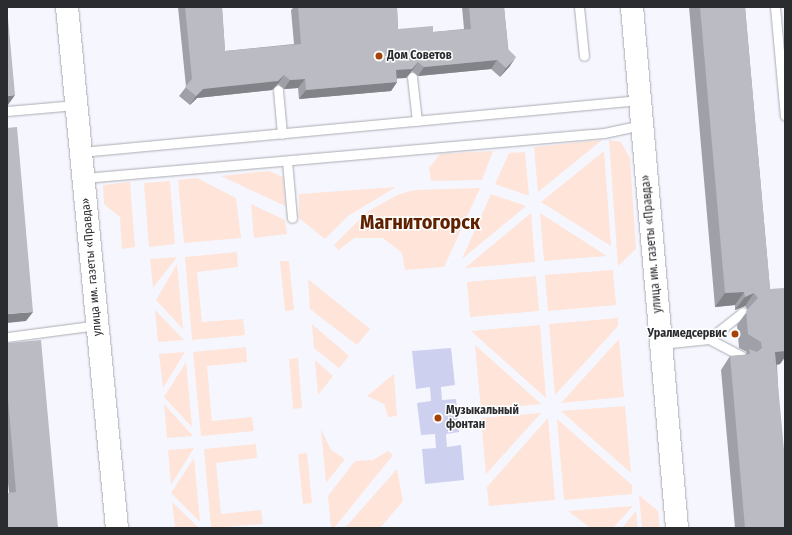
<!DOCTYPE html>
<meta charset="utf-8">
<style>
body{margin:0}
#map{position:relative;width:792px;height:535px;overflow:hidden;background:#f6f7fe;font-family:"Fira Sans Condensed",sans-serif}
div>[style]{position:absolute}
.green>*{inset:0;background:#fee4d9}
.water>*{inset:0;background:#cdd1ef}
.roads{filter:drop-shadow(0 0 1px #aaabb3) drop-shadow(0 0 1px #aaabb3)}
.service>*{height:9px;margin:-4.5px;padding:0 4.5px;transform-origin:4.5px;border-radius:4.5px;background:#fff}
.tertiary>*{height:22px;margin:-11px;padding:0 11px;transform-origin:11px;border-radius:11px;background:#fff}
.wall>*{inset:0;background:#a0a1a8}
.shaded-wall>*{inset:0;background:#828388}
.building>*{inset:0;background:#babbc3}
.dots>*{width:11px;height:11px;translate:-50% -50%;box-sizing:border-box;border:2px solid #fff;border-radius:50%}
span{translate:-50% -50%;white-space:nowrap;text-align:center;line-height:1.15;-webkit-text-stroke:3px #fff;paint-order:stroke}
.poi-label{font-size:12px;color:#2b2c2f;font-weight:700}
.left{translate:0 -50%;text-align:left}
.right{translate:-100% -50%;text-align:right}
.street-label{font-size:12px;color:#2b2c2f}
.town-label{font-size:20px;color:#5f2100;font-weight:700}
.frame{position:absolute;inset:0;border:8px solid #2b2c2f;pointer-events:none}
</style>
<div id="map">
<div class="green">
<i style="clip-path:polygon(602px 140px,538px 192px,534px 147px)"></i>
<i style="clip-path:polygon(609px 140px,621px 142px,630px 158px,636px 249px,618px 266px)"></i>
<i style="clip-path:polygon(493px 151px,482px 180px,431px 181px,429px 168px,440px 154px)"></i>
<i style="clip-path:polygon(604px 151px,611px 246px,541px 202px)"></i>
<i style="clip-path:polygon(525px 152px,529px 196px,495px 184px,509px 153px)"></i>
<i style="clip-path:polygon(269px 171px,283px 177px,285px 206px,221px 176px)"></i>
<i style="clip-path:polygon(197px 178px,236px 198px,241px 238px,184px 243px,178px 180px)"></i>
<i style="clip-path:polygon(170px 181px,175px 244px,149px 247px,144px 183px)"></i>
<i style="clip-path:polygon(130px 182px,135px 247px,122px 249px,120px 217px,104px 204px,103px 185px)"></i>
<i style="clip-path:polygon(396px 187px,348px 216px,325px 239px,299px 218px,299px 194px)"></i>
<i style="clip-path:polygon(480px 188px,444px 267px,405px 270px,402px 253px,383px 238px,354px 238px,339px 250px,334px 245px,367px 212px,397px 195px,414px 190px)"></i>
<i style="clip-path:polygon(491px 194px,526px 206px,462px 259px)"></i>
<i style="clip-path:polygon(251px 204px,285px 220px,287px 234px,254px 238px)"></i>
<i style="clip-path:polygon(531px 213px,535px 262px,465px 268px)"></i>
<i style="clip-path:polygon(540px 213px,607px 256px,544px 261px)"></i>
<i style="clip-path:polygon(237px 252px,238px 267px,197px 272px,202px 322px,243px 319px,245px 335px,192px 340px,185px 257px)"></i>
<i style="clip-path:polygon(177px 257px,153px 288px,150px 259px)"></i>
<i style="clip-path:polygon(280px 261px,289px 261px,294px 310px,285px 311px)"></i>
<i style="clip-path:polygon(177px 264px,183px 329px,156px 300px)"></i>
<i style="clip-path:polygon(613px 270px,616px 305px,548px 311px,545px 275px)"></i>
<i style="clip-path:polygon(536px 276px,539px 311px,470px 317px,467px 282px)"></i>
<i style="clip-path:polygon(308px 279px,370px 329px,357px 345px,310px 309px)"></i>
<i style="clip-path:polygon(155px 310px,184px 340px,158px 342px)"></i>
<i style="clip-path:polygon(618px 318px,618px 326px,555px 395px,549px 324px)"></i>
<i style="clip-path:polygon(312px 324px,349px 356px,339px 368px,314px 348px)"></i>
<i style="clip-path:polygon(540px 325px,546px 398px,471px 331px)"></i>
<i style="clip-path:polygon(619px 339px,624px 397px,561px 403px)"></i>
<i style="clip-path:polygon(475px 345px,541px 404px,481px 410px)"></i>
<i style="clip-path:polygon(246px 347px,247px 362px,207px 366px,212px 421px,252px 417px,254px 431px,201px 436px,193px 352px)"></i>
<i style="clip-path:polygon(185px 352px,163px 388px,159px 354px)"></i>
<i style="clip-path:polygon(298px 358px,302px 408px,293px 409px,289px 359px)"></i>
<i style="clip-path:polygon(315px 360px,333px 376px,318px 395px)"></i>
<i style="clip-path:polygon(186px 362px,192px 427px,164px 397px)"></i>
<i style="clip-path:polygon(394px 374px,397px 416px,388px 417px,384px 404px,367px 396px)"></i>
<i style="clip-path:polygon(164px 404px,193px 436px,167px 438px)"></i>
<i style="clip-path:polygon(625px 406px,631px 473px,561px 411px)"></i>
<i style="clip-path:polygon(541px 413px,486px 474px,481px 418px)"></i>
<i style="clip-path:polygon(548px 418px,555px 500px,489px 506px,487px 487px)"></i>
<i style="clip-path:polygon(557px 419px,632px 485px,632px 494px,564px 500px)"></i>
<i style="clip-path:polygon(321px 429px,331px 450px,345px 459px,326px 483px)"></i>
<i style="clip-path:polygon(256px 444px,257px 458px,216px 463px,221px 514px,261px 510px,263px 524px,211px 528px,204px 449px)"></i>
<i style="clip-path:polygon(194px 448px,171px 485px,168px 450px)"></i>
<i style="clip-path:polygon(388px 451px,393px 455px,334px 528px,331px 528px,328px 496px,355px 461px,373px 460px)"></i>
<i style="clip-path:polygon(307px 453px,312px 503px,303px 504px,298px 454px)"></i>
<i style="clip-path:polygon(194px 458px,200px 522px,171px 493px)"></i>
<i style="clip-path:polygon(397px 469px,403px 501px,380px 528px,345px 528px)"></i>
<i style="clip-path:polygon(639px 495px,658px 511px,660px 528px,642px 528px)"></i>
<i style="clip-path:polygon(172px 502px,199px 528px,175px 528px)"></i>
<i style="clip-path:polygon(633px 506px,613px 528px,590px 528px,568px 511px)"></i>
<i style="clip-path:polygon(636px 511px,638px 528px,622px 528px)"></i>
</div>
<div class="water">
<i style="clip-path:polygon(451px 348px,455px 385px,441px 387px,442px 400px,456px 399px,459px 432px,446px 434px,447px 447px,461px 445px,464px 480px,425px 484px,422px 449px,436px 448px,435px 434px,421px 435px,417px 403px,431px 401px,430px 387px,416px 389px,412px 351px)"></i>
</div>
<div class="roads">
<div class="service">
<i style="left:579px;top:7px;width:49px;rotate:84.2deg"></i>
<i style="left:775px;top:7px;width:109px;rotate:84.8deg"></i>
<i style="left:412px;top:77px;width:44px;rotate:83.5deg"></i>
<i style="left:278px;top:90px;width:44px;rotate:84.8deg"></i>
<i style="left:7px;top:111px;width:69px;rotate:-5deg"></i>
<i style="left:81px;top:152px;width:561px;rotate:-5.31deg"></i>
<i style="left:287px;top:161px;width:57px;rotate:85deg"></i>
<i style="left:84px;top:178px;width:522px;rotate:-4.95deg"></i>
<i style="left:604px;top:133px;width:39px;rotate:-12deg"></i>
<i style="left:7px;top:337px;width:92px;rotate:-7.5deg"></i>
<i style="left:709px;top:339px;width:43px;rotate:-38.5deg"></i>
<i style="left:661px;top:344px;width:48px;rotate:-5.9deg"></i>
<i style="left:709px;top:339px;width:43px;rotate:27.8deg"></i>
</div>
<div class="tertiary">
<i style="left:67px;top:7px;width:523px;rotate:84.52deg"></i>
<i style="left:632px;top:7px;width:523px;rotate:85.06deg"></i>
</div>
</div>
<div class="wall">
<i style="clip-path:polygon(178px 7px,222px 7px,225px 51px,294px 44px,291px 10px,294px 7px,397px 7px,398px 29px,433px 32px,464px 29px,462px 7px,504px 7px,510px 66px,500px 77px,491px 69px,418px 76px,412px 71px,406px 78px,397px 78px,397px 82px,391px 91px,299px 99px,298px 88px,284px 89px,278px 84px,272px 90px,197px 98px,190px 105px,179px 96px,186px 87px)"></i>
<i style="clip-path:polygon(689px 7px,745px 7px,770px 289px,785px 299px,785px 357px,780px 364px,777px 365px,785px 528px,735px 528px,721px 370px,730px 356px,745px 355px,747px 352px,739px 348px,737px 325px,748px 310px,745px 306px,735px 310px,735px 305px,715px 307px)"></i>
<i style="clip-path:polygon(7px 343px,58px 528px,7px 528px,9px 493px,7px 473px)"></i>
</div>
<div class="shaded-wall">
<i style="clip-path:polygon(516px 57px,510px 66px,500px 77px,506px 68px)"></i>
<i style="clip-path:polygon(497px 60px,491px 69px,418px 76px,424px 67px)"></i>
<i style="clip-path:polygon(418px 62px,412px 71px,406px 78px,389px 79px,396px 70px)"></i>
<i style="clip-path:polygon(284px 75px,278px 84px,272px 90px,197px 98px,190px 105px,196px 96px,203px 89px)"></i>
<i style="clip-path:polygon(305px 79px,298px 88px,284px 89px,290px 80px)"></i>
<i style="clip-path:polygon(397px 82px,391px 91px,299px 99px,306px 90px)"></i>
<i style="clip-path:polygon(15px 95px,8px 105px,7px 105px,7px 96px)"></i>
<i style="clip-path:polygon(744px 292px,735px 305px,715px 307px,725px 293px)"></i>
<i style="clip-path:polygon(754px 293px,745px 306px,735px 310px,745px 297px)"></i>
<i style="clip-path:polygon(33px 312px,26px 321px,7px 323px,7px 314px)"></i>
<i style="clip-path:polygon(785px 351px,785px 357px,780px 364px,766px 366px,775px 352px)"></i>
</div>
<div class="building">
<i style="clip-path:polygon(7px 7px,15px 95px,7px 96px)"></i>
<i style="clip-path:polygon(185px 7px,222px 7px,225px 51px,301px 44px,298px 7px,397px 7px,398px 29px,433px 26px,433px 32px,471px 29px,469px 7px,504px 7px,508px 49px,516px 57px,506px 68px,497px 60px,424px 67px,418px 62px,412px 69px,396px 70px,397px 82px,306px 90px,305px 79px,290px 80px,284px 75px,278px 81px,203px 89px,196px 96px,185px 87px,192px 79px)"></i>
<i style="clip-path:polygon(700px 7px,745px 7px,770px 289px,784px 288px,785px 299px,785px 351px,775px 352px,785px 461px,785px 528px,745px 528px,730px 356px,750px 354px,749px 349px,757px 352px,762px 348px,761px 342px,748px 334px,746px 311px,758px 298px,754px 293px,745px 297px,744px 292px,725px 293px)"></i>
<i style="clip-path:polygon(17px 127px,33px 312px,7px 314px,7px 128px)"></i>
<i style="clip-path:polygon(41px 340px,58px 528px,19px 528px,19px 527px,7px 528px,7px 493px,16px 492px,7px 387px,7px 343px)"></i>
</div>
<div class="dots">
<i style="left:379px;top:56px;background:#a54206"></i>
<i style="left:735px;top:334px;background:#a54206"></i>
<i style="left:438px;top:418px;background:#a54206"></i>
</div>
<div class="poi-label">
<span class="left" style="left:387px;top:56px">Дом Советов</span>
<span class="right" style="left:727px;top:334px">Уралмедсервис</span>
<span class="left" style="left:446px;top:418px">Музыкальный<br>фонтан</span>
</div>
<div class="street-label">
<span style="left:652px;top:244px;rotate:-95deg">улица им. газеты «Правда»</span>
<span style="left:92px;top:267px;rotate:-95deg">улица им. газеты «Правда»</span>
</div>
<div class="town-label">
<span style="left:420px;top:222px">Магнитогорск</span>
</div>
<div class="frame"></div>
</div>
